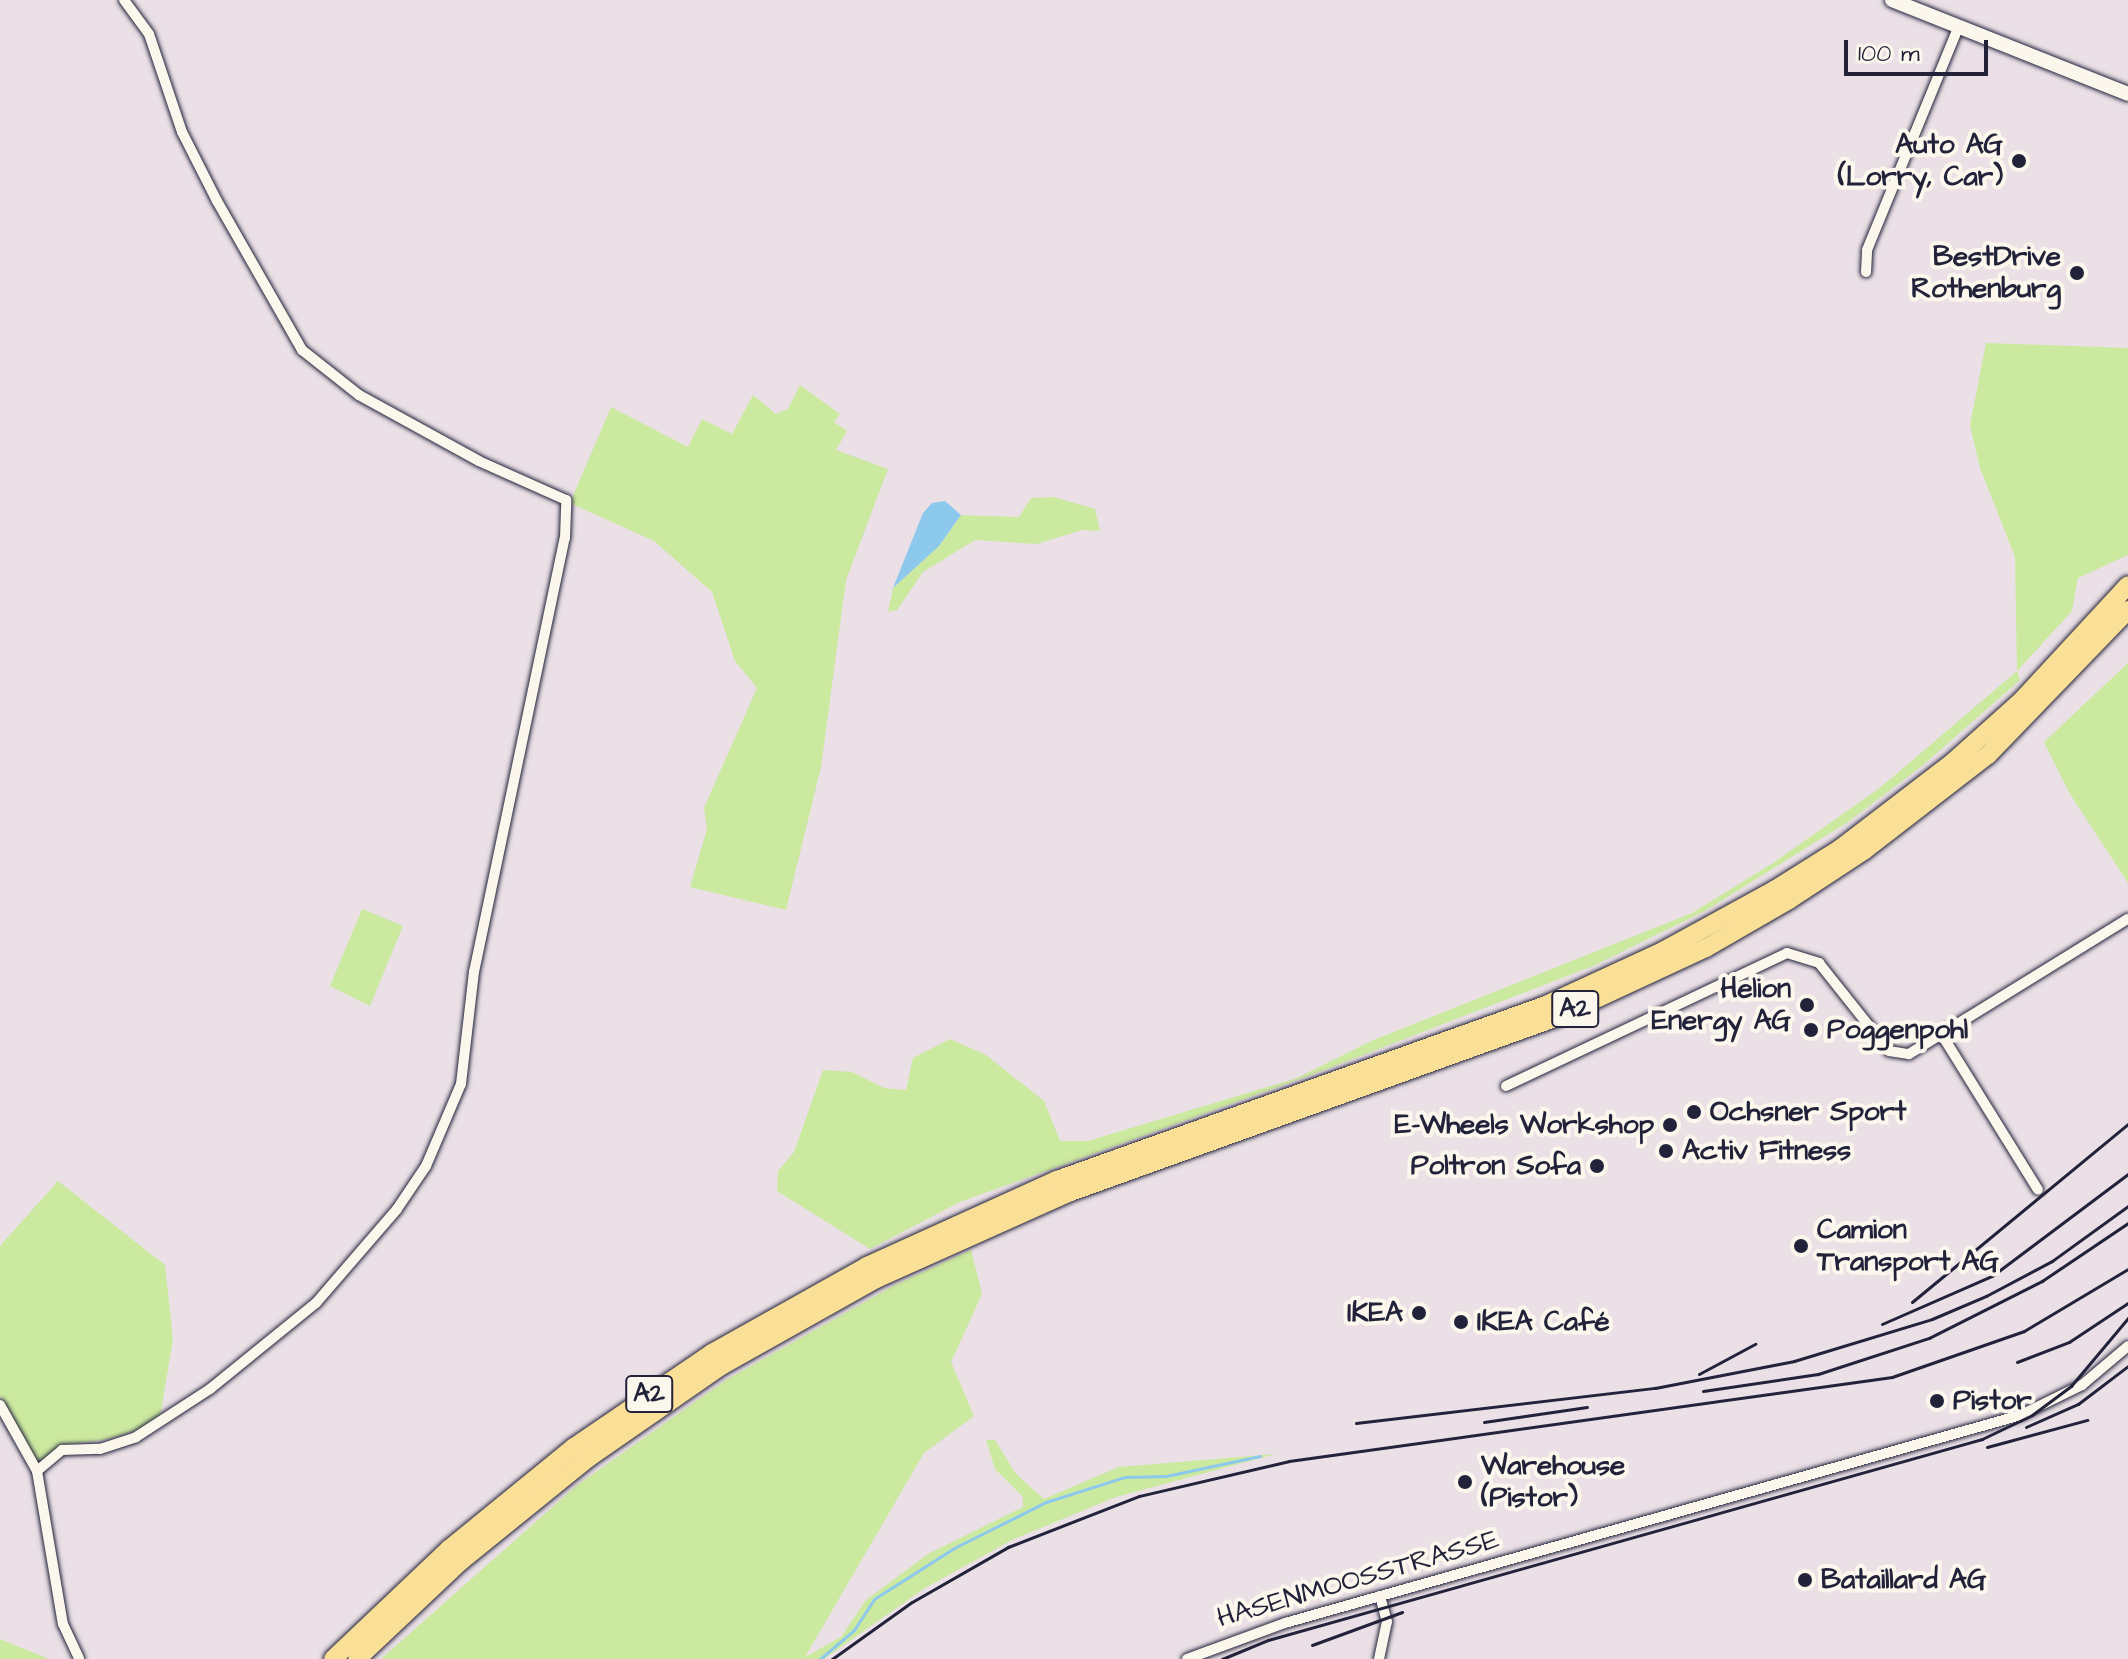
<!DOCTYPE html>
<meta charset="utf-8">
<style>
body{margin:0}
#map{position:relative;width:2128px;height:1659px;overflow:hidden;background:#eae0e6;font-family:"Architects Daughter",sans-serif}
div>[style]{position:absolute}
.green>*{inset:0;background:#cce9a0}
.water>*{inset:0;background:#8dc8ed}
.stream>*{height:3px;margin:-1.5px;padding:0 1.5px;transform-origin:1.5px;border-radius:1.5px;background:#8dc8ed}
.roads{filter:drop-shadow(0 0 2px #22223b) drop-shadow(0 0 2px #22223b)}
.street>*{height:10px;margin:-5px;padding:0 5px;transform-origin:5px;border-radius:5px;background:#fbf7ec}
.secondary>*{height:14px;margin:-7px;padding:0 7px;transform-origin:7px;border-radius:7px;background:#fbf7ec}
.highway>*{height:18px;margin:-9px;padding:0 9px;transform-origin:9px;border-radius:9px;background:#fadf96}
.rail>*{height:3px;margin:-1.5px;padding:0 1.5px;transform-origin:1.5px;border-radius:1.5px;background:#22223b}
.dots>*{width:22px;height:22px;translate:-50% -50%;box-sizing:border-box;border:4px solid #fbf7ec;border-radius:50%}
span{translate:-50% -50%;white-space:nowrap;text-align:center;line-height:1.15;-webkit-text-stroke:8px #fbf7ec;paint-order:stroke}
.shield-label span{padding:2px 6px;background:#fbf7ec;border:2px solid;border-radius:6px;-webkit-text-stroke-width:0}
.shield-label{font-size:26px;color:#22223b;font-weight:700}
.poi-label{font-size:28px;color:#22223b;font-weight:700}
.right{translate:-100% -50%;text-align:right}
.left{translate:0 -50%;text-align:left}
.street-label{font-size:28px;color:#22223b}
.scale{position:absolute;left:1844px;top:40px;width:144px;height:36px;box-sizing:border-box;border:4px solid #22223b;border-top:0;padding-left:10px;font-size:24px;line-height:28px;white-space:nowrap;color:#22223b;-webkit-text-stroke:6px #fbf7ec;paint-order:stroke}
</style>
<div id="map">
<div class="green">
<i style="clip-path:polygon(1986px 343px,2128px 348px,2128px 555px,2078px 578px,2072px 611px,2017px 671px,2020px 680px,1922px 766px,1848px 822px,1705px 911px,1593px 966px,1327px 1069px,960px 1202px,870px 1249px,777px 1191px,778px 1171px,794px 1152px,823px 1070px,852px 1072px,884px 1088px,906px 1090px,913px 1058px,950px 1039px,986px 1055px,1044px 1101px,1060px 1141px,1088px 1141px,1297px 1078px,1371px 1041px,1692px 913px,1773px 863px,1881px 787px,2017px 671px,2015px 557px,1980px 468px,1970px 425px)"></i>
<i style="clip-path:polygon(800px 385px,840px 414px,834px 422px,847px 431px,836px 450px,888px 469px,846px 580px,821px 767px,786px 910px,690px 887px,707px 829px,704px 808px,757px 688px,735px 661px,712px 592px,654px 541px,570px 503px,611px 407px,688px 447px,702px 419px,732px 434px,753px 395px,776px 414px,788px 409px)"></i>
<i style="clip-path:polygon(1054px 497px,1095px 509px,1100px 531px,1082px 530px,1037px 544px,975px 540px,923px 572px,897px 610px,888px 612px,893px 588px,939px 546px,961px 515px,1019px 517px,1031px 498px)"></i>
<i style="clip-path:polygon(2128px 663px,2128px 883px,2070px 794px,2044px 742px)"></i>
<i style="clip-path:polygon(362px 909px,403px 926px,370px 1006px,330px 986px)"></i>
<i style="clip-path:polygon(58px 1181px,165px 1265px,173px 1339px,159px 1423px,109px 1439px,63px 1445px,38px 1464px,0 1396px,0 1246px)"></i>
<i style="clip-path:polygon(971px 1250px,982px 1294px,951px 1362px,974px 1416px,924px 1453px,805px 1657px,841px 1637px,866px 1600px,928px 1554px,1023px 1507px,1023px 1497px,995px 1469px,986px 1440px,995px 1440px,1016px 1474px,1044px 1499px,1119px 1467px,1276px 1454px,1116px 1497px,1012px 1540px,925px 1588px,824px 1659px,381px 1659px,576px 1486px,726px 1380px,895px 1285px)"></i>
<i style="clip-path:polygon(0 1639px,49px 1659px,0 1659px)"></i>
</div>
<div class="water">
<i style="clip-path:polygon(945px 501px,961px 515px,939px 546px,893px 588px,923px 513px,932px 503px)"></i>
</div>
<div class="stream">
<i style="left:820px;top:1659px;width:45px;rotate:-40.5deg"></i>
<i style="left:854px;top:1630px;width:37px;rotate:-57deg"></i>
<i style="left:874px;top:1599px;width:95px;rotate:-32.5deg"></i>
<i style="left:954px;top:1548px;width:103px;rotate:-26.6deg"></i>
<i style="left:1046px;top:1502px;width:83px;rotate:-17.6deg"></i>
<i style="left:1125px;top:1477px;width:41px;rotate:-1.4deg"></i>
<i style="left:1166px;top:1476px;width:96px;rotate:-12deg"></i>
</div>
<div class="roads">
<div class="street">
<i style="left:1866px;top:272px;width:22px;rotate:-87deg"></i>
<i style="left:1867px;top:250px;width:240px;rotate:-67.7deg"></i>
<i style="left:1942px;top:1035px;width:182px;rotate:58.2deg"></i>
<i style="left:1506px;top:1086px;width:311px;rotate:-25.3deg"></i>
<i style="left:1787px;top:953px;width:34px;rotate:17deg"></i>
<i style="left:1819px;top:963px;width:112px;rotate:51.5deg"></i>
<i style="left:1889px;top:1051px;width:20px;rotate:9deg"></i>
<i style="left:1909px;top:1054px;width:257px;rotate:-31.7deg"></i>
<i style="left:0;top:1405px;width:76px;rotate:60.7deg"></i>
<i style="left:37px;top:1471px;width:155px;rotate:80.4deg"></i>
<i style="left:63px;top:1624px;width:38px;rotate:65deg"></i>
<i style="left:37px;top:1471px;width:33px;rotate:-40deg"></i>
<i style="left:62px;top:1450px;width:38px;rotate:-2deg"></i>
<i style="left:100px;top:1449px;width:38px;rotate:-18deg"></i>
<i style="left:136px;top:1437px;width:88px;rotate:-33deg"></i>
<i style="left:210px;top:1389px;width:136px;rotate:-39.1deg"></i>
<i style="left:316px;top:1303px;width:124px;rotate:-49.2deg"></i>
<i style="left:397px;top:1209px;width:52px;rotate:-56deg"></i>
<i style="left:426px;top:1166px;width:89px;rotate:-66.9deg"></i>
<i style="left:461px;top:1084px;width:113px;rotate:-83.4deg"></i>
<i style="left:474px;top:972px;width:443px;rotate:-78.2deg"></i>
<i style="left:565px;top:538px;width:38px;rotate:-88deg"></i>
<i style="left:566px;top:500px;width:95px;rotate:-155.9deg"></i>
<i style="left:479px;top:461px;width:137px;rotate:-151.2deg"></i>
<i style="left:359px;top:395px;width:73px;rotate:-141.7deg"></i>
<i style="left:302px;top:350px;width:172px;rotate:-119.7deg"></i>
<i style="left:217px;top:201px;width:77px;rotate:-116.9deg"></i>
<i style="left:182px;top:132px;width:103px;rotate:-108.6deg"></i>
<i style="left:149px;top:34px;width:42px;rotate:-126.3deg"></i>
<i style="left:1187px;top:1659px;width:104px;rotate:-20.2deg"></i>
<i style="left:1285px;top:1623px;width:765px;rotate:-15.78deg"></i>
<i style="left:2021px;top:1415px;width:68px;rotate:-26.2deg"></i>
<i style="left:2082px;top:1385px;width:60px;rotate:-40.3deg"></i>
<i style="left:1379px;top:1659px;width:38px;rotate:-78deg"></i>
<i style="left:1387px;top:1622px;width:27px;rotate:-105deg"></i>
</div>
<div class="secondary">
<i style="left:1892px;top:0;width:254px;rotate:21.7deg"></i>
</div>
<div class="highway">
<i style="left:333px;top:1659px;width:160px;rotate:-43.5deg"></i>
<i style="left:449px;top:1549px;width:161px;rotate:-39.2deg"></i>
<i style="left:574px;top:1447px;width:167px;rotate:-34.3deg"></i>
<i style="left:712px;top:1353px;width:178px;rotate:-29.3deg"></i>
<i style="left:867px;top:1266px;width:209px;rotate:-24.4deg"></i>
<i style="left:1057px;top:1180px;width:519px;rotate:-19.69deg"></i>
<i style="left:1546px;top:1005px;width:129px;rotate:-24.8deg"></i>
<i style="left:1663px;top:951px;width:127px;rotate:-28.8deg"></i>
<i style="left:1774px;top:890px;width:79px;rotate:-32.1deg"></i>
<i style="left:1841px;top:848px;width:141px;rotate:-37.5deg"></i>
<i style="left:1953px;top:762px;width:93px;rotate:-41.9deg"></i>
<i style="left:2022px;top:700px;width:156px;rotate:-47.3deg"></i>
<i style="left:357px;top:1659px;width:143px;rotate:-43.3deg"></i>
<i style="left:461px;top:1561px;width:162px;rotate:-39deg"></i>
<i style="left:587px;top:1459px;width:165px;rotate:-34.7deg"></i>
<i style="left:723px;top:1365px;width:176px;rotate:-29.3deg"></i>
<i style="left:876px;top:1279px;width:210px;rotate:-24.1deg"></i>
<i style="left:1068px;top:1193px;width:517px;rotate:-19.77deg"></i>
<i style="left:1555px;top:1018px;width:166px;rotate:-24.9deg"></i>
<i style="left:1706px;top:948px;width:96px;rotate:-30deg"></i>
<i style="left:1789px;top:900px;width:91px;rotate:-33.3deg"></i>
<i style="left:1865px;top:850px;width:155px;rotate:-37.7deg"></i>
<i style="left:1988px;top:755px;width:202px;rotate:-46deg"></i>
</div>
</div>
<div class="rail">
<i style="left:1912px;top:1302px;width:280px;rotate:-39.5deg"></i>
<i style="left:1882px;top:1324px;width:120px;rotate:-23.6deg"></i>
<i style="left:1992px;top:1276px;width:170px;rotate:-36.9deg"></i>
<i style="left:2017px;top:1362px;width:56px;rotate:-21deg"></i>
<i style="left:2069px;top:1342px;width:71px;rotate:-33.5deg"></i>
<i style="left:1699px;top:1374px;width:64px;rotate:-28.2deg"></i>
<i style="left:1703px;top:1391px;width:116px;rotate:-8.4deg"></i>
<i style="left:1818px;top:1374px;width:117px;rotate:-18deg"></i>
<i style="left:1929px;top:1338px;width:127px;rotate:-26.8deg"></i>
<i style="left:2042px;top:1281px;width:104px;rotate:-34deg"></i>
<i style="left:1484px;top:1422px;width:104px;rotate:-8.3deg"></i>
<i style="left:1356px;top:1423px;width:301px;rotate:-6.7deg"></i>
<i style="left:1655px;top:1388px;width:142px;rotate:-11deg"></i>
<i style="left:1794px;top:1361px;width:144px;rotate:-16.9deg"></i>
<i style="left:1932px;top:1319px;width:59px;rotate:-23.1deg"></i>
<i style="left:1986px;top:1296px;width:75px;rotate:-27.9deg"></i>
<i style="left:2052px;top:1261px;width:94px;rotate:-35.9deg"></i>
<i style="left:2026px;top:1427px;width:57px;rotate:-23.9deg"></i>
<i style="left:2078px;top:1404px;width:63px;rotate:-37.2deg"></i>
<i style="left:1987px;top:1447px;width:104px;rotate:-15.1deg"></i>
<i style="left:1312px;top:1645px;width:96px;rotate:-20.1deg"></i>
<i style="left:832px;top:1659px;width:98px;rotate:-35.5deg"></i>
<i style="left:912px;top:1602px;width:111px;rotate:-29.8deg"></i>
<i style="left:1008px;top:1547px;width:141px;rotate:-21.3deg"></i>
<i style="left:1139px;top:1496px;width:154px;rotate:-13.1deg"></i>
<i style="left:1289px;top:1461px;width:609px;rotate:-7.93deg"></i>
<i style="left:1892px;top:1377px;width:140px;rotate:-19.2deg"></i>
<i style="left:2024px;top:1331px;width:121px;rotate:-30.8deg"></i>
<i style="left:1222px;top:1659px;width:50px;rotate:-22.4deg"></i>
<i style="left:1268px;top:1640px;width:742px;rotate:-15.72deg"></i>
<i style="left:1982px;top:1439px;width:55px;rotate:-25.6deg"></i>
<i style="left:2032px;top:1415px;width:49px;rotate:-36.6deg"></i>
<i style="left:2071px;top:1386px;width:89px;rotate:-50deg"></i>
</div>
<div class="dots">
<i style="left:2019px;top:161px;background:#22223b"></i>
<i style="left:2077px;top:273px;background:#22223b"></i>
<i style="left:1807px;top:1005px;background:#22223b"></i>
<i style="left:1811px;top:1030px;background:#22223b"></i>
<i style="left:1694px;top:1112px;background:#22223b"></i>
<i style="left:1670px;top:1125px;background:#22223b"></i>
<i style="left:1666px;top:1151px;background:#22223b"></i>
<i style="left:1597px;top:1166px;background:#22223b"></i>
<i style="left:1801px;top:1246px;background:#22223b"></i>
<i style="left:1419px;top:1313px;background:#22223b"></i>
<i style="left:1461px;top:1322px;background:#22223b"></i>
<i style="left:1937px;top:1401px;background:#22223b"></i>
<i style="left:1465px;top:1482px;background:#22223b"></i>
<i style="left:1805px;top:1580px;background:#22223b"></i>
</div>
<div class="shield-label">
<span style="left:1575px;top:1009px">A2</span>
<span style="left:649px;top:1394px">A2</span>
</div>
<div class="poi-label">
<span class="right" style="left:2003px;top:161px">Auto AG<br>(Lorry, Car)</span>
<span class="right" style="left:2061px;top:273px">BestDrive<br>Rothenburg</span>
<span class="right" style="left:1791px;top:1005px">Helion<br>Energy AG</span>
<span class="left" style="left:1827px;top:1030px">Poggenpohl</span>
<span class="left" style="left:1710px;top:1112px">Ochsner Sport</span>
<span class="right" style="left:1654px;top:1125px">E-Wheels Workshop</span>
<span class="left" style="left:1682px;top:1151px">Activ Fitness</span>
<span class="right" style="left:1581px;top:1166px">Poltron Sofa</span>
<span class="left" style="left:1817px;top:1246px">Camion<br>Transport AG</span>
<span class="right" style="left:1403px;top:1313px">IKEA</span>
<span class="left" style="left:1477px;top:1322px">IKEA Café</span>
<span class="left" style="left:1953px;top:1401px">Pistor</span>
<span class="left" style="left:1481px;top:1482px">Warehouse<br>(Pistor)</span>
<span class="left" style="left:1821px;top:1580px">Bataillard AG</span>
</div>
<div class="street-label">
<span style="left:1358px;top:1579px;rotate:-16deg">HASENMOOSSTRASSE</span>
</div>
<div class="scale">100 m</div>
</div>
